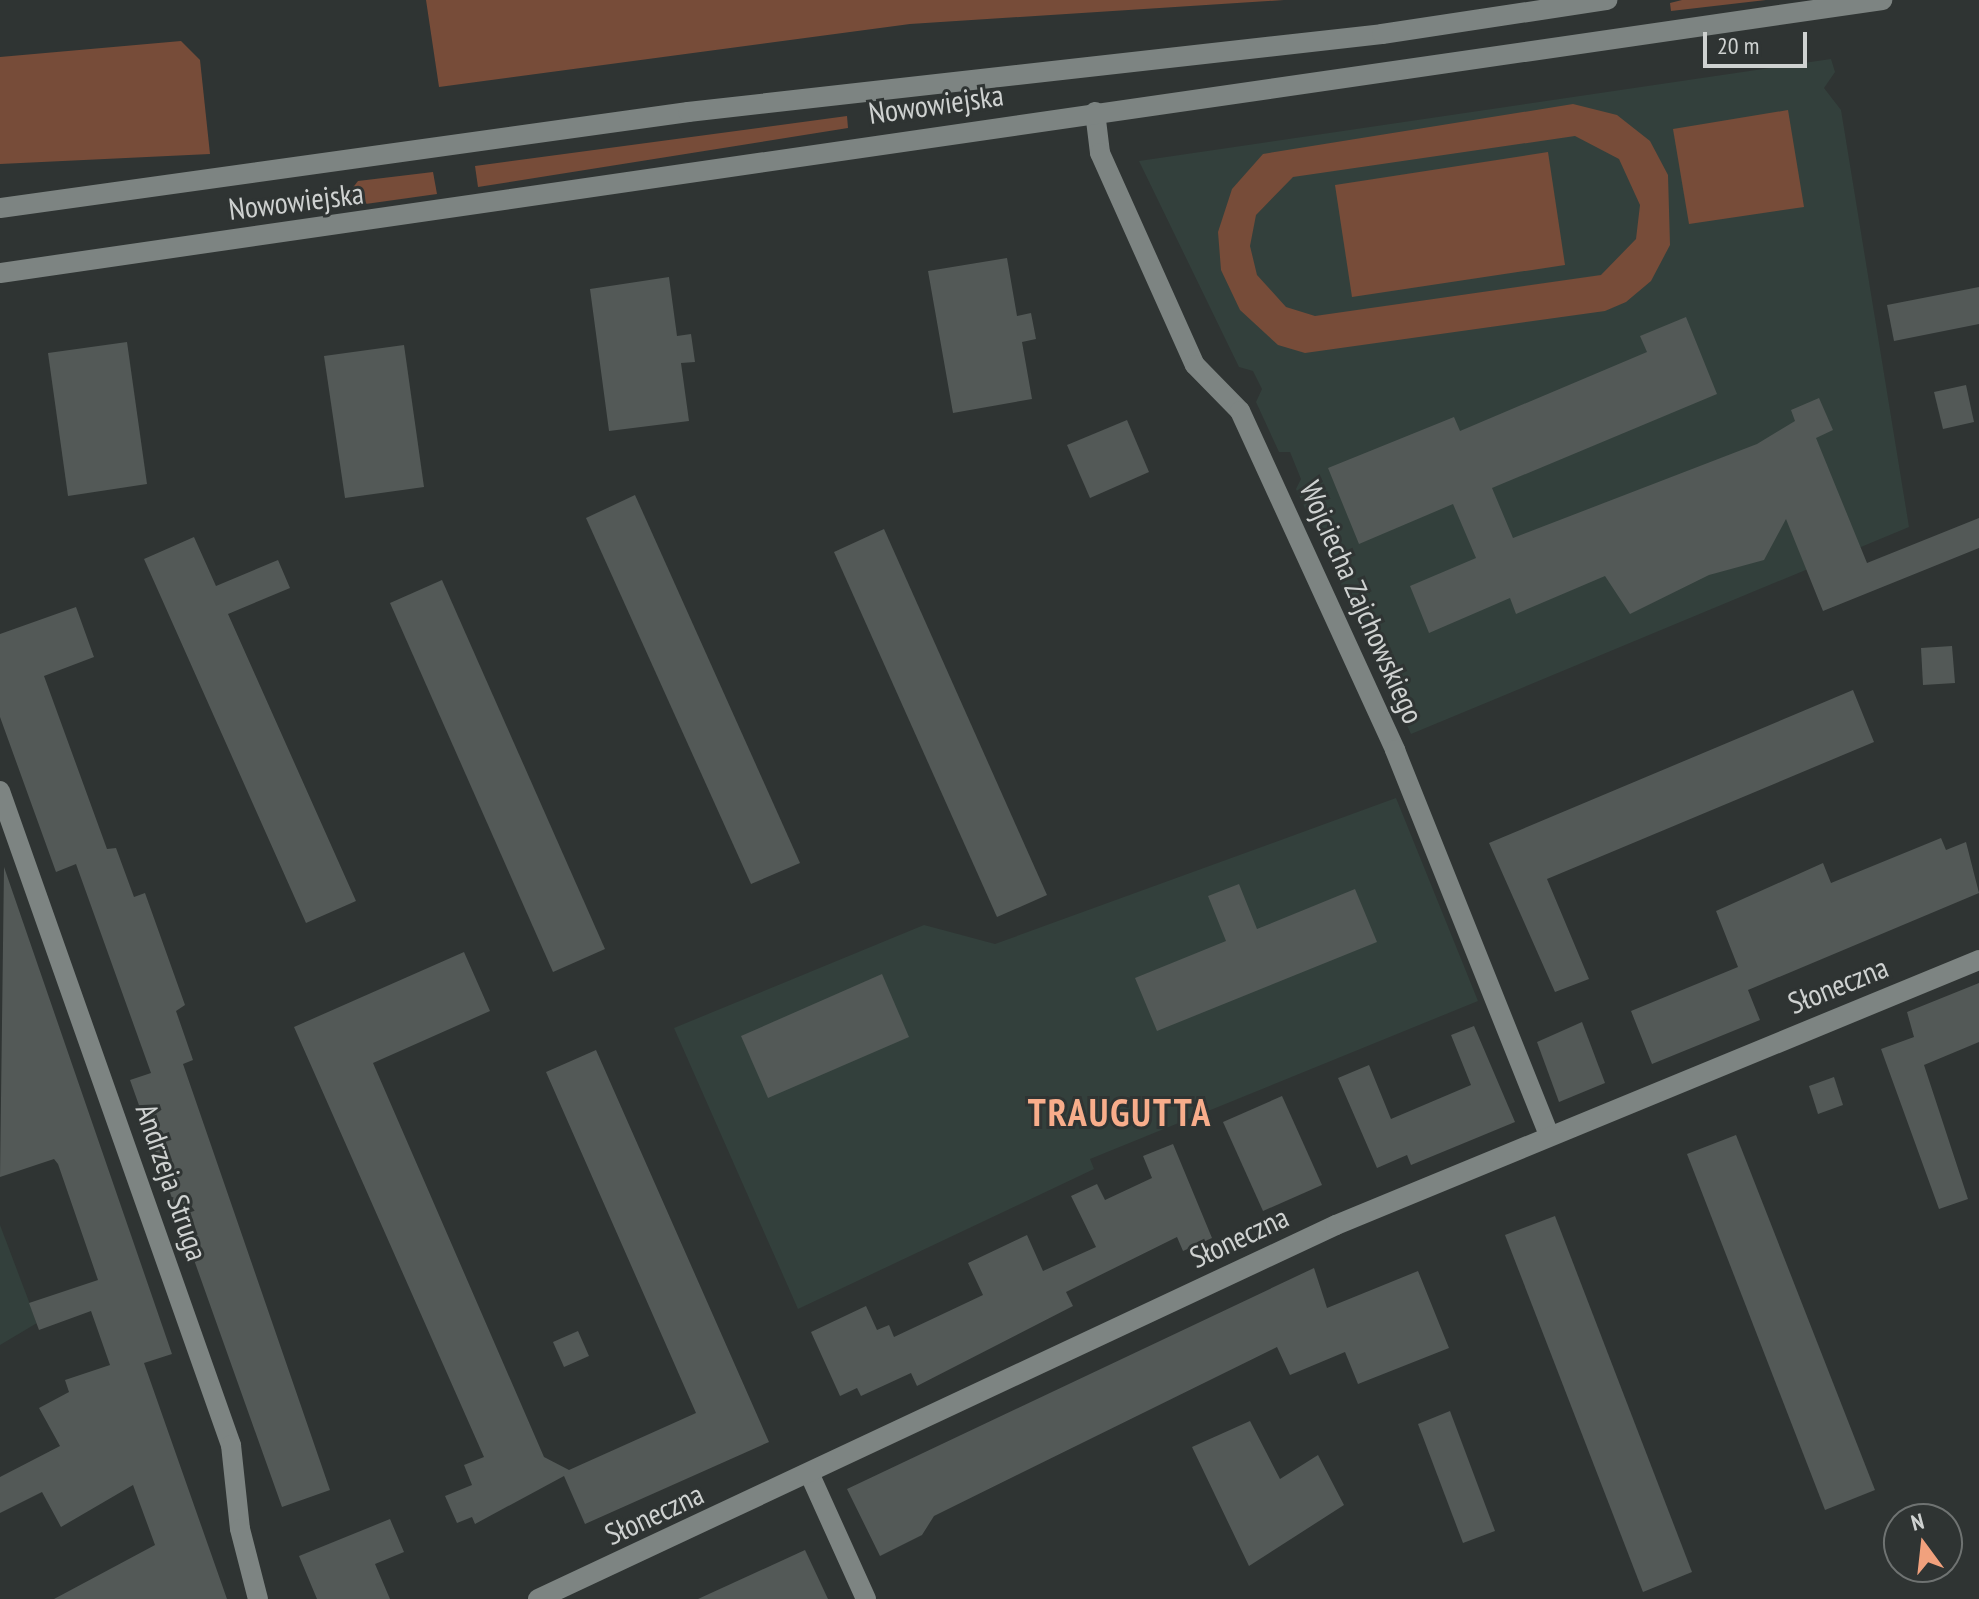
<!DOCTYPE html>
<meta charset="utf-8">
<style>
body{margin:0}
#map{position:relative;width:1979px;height:1599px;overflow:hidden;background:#2f3433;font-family:"PT Sans Narrow",sans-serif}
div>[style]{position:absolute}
.built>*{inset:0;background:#33403c}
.green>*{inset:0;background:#774c39}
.building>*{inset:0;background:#535957}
.minor>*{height:20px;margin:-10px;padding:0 10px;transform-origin:10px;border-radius:10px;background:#7d8482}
span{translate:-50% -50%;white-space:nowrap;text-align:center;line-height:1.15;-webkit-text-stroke:6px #2f3433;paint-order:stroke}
.street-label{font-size:30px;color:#cfd2d1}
.district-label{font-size:38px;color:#f8ad8b;font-weight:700;letter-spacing:2px}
.north{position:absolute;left:1883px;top:1503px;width:80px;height:80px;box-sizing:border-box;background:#2f3433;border:2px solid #6f7372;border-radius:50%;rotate:345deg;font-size:22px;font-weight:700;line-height:32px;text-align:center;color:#cfd2d1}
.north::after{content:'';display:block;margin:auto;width:28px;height:36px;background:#f1a17d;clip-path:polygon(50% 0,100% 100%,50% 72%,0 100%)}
.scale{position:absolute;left:1703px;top:32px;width:104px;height:36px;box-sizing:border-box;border:4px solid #cfd2d1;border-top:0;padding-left:10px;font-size:24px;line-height:28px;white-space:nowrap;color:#cfd2d1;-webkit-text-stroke:6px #2f3433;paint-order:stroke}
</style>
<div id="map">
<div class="built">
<i style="clip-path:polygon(1831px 59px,1835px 72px,1824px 88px,1841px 110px,1909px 527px,1411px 734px,1296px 489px,1301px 479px,1290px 452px,1279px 452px,1256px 402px,1262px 389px,1253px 371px,1239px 367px,1139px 161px)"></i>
<i style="clip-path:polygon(1396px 798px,1478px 1001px,1090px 1159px,1094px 1169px,798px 1309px,674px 1028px,924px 925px,995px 944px)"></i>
<i style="clip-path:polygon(0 1225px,37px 1323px,0 1345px)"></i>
</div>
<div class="green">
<i style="clip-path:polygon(426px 0,1284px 0,910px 24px,439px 87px)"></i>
<i style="clip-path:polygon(1682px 0,1766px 0,1671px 11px,1670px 3px)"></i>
<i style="clip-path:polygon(181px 41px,200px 60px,210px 154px,0 164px,0 57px)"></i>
<i style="clip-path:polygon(evenodd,1573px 104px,1617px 115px,1650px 141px,1668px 175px,1670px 245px,1651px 281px,1626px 302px,1605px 311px,1305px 353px,1278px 345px,1240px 310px,1221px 270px,1218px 232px,1232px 189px,1263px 154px,1573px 104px,1575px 136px,1619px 159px,1640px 205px,1636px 239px,1601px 275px,1315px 316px,1286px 307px,1257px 275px,1250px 246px,1256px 215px,1293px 177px,1575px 136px)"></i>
<i style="clip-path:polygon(1788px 110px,1804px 207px,1689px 224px,1673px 129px)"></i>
<i style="clip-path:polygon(847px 116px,848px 128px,478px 187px,475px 166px)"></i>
<i style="clip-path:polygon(1548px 152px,1565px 265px,1352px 297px,1335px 185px)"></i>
<i style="clip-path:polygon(433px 172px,437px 194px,337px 208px,358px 181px)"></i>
</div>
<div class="building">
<i style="clip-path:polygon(1007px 258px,1017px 316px,1031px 313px,1036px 339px,1022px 342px,1032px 399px,953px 413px,928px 271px)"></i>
<i style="clip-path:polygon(669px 277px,677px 336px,691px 334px,695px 362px,681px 363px,689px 421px,609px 431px,590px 289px)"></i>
<i style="clip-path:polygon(1979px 287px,1979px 324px,1894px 341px,1887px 305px)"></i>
<i style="clip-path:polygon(1686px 317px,1717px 394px,1492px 488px,1513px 538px,1757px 444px,1795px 421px,1791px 410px,1819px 398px,1833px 430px,1816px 438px,1867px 563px,1979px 518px,1979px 548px,1823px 611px,1786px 519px,1764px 560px,1709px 575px,1630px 614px,1605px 576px,1516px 614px,1510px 598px,1429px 633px,1410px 586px,1476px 558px,1453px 504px,1359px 544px,1328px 468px,1454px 417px,1460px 431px,1647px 352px,1640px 336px)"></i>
<i style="clip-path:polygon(127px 342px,147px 484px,68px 496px,48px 353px)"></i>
<i style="clip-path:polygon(404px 345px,424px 487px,345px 498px,324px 356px)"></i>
<i style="clip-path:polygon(1966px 385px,1974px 422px,1943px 429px,1934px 392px)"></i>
<i style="clip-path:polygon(1127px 420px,1149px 472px,1090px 498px,1067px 445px)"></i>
<i style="clip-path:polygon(635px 495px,800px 863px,751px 884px,586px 518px)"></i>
<i style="clip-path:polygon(884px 529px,1047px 895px,997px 917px,834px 552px)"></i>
<i style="clip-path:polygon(194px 537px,216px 586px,278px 560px,290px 588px,228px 614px,356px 901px,306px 923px,144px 559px)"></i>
<i style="clip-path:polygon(442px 580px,605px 949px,553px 972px,390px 603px)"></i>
<i style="clip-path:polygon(76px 607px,94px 657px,44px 676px,107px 849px,116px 848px,134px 897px,145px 893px,185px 1005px,176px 1011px,193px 1060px,183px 1064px,330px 1490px,282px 1507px,130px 1080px,151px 1073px,76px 864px,56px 872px,0 717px,0 634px)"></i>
<i style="clip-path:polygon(1952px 646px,1955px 683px,1923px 685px,1921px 648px)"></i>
<i style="clip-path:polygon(1853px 690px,1874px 742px,1547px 879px,1589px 979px,1555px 992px,1489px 843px)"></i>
<i style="clip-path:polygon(1941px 838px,1946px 850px,1966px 842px,1979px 893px,1748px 990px,1760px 1020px,1652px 1064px,1631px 1011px,1738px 967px,1716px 911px,1823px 863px,1831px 883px)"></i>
<i style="clip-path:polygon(4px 867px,172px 1354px,144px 1363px,227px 1599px,54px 1599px,155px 1545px,133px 1485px,61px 1527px,42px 1492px,0 1513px,0 1477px,60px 1446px,39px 1408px,69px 1392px,65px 1380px,110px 1365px,91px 1311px,39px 1330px,29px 1303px,98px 1280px,58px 1164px,54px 1159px,0 1177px)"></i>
<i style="clip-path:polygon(1239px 884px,1257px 929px,1355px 889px,1377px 942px,1157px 1031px,1135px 978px,1226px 941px,1208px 896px)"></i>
<i style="clip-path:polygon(464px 952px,490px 1011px,373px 1063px,544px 1457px,569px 1470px,696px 1413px,546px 1072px,596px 1050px,769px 1442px,585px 1524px,564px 1476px,475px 1524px,472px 1517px,457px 1523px,445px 1496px,472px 1485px,464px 1465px,484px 1457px,294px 1027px)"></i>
<i style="clip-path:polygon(882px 974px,909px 1037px,768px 1098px,741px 1036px)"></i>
<i style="clip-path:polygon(1979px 983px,1979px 1042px,1924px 1065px,1968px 1199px,1939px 1209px,1881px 1049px,1914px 1037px,1907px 1012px)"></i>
<i style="clip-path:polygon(1582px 1022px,1605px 1083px,1559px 1102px,1537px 1042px)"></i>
<i style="clip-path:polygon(1474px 1026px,1515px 1122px,1411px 1165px,1407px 1155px,1377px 1168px,1338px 1078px,1369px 1065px,1391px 1119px,1471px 1085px,1451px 1035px)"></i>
<i style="clip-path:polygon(1834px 1077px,1843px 1105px,1818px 1114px,1809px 1086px)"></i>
<i style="clip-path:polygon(1282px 1096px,1322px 1185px,1263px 1211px,1223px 1122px)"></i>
<i style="clip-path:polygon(1736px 1135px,1875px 1490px,1825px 1510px,1687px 1154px)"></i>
<i style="clip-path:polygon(1173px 1144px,1212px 1238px,1183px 1251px,1177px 1237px,1066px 1292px,1073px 1306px,917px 1386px,911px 1373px,861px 1396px,857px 1388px,840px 1396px,811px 1332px,866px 1306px,877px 1330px,889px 1325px,894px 1337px,983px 1295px,968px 1263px,1027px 1235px,1043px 1271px,1096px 1247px,1071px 1196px,1097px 1184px,1105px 1200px,1152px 1178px,1143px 1156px)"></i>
<i style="clip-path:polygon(1555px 1216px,1692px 1572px,1643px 1592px,1505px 1235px)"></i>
<i style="clip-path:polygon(1314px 1268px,1327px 1308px,1418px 1271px,1449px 1348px,1358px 1384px,1345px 1352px,1290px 1375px,1277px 1347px,934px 1516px,922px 1535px,880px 1556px,847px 1489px)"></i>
<i style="clip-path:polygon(578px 1331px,589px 1356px,564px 1367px,553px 1342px)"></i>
<i style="clip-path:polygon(1450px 1411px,1495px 1531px,1463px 1543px,1418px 1424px)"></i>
<i style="clip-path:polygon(1250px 1421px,1280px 1479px,1318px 1455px,1344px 1505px,1249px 1566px,1192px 1447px)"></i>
<i style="clip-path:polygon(390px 1519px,404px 1552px,375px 1564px,390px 1599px,317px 1599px,299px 1556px)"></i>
<i style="clip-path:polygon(805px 1550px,828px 1599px,698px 1599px)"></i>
</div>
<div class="minor">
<i style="left:1095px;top:112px;width:41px;rotate:83deg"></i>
<i style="left:1100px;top:153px;width:232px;rotate:65.9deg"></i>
<i style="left:1195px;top:365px;width:64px;rotate:45.6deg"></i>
<i style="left:1240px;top:411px;width:373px;rotate:65.4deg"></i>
<i style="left:1395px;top:750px;width:415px;rotate:68.2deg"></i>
<i style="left:0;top:208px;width:695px;rotate:-7.94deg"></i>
<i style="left:688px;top:112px;width:698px;rotate:-6.41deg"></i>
<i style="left:1382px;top:34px;width:228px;rotate:-8.6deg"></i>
<i style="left:0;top:273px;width:1902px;rotate:-8.25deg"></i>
<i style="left:0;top:791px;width:694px;rotate:70.55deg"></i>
<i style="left:231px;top:1445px;width:84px;rotate:83.9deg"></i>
<i style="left:240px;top:1529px;width:72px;rotate:75.6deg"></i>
<i style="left:810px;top:1475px;width:136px;rotate:65.7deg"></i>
<i style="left:538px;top:1599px;width:881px;rotate:-25.11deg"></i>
<i style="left:1336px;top:1225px;width:695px;rotate:-22.4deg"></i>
</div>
<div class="street-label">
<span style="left:936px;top:104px;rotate:-8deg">Nowowiejska</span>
<span style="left:296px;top:201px;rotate:-7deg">Nowowiejska</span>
<span style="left:1362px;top:602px;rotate:66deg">Wojciecha Zajchowskiego</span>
<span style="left:1838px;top:985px;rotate:-22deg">Słoneczna</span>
<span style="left:172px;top:1182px;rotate:71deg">Andrzeja Struga</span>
<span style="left:1239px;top:1237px;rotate:-25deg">Słoneczna</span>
<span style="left:654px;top:1514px;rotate:-25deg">Słoneczna</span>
</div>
<div class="district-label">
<span style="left:1120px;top:1112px">TRAUGUTTA</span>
</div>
<div class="north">N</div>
<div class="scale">20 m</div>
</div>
